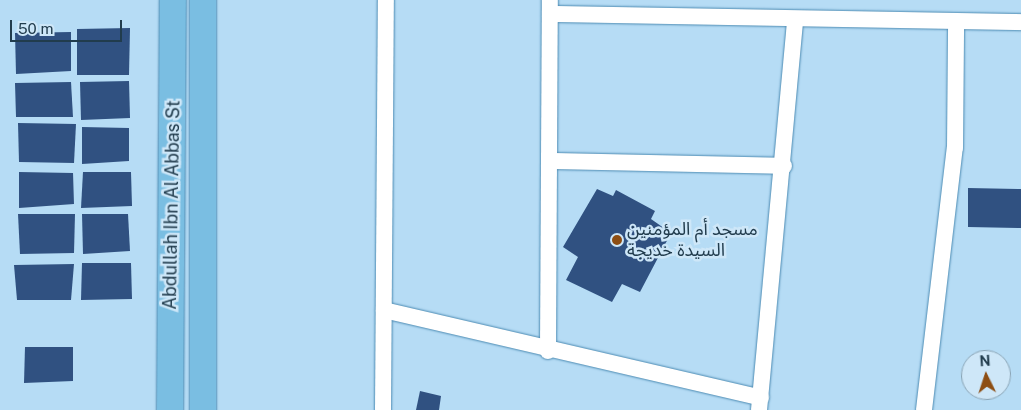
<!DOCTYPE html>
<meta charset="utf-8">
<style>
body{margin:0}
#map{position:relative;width:1021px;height:410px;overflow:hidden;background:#b6dcf5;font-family:"Public Sans","Noto Sans Arabic",sans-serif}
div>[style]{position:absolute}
.building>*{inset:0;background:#305181}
.roads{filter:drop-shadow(0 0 1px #4c8bb3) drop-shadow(0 0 1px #4c8bb3)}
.minor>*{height:16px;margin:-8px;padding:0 8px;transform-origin:8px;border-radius:8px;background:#fff}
.primary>*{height:26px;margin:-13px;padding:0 13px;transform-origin:13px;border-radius:13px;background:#7abee2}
.dots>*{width:14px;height:14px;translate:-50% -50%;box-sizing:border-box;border:2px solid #cee7f8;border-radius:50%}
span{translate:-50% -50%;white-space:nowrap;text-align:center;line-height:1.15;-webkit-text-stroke:5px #cee7f8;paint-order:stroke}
.street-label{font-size:18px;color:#213c4d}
.poi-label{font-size:18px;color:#213c4d}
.left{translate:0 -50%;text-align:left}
.north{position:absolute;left:961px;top:350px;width:50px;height:50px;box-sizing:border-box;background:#cee7f8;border:1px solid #89a3b4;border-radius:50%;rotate:356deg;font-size:14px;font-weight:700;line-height:20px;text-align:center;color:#213c4d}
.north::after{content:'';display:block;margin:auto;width:18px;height:22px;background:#8d4e13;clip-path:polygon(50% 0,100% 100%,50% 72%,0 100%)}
.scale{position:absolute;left:10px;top:20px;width:112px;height:22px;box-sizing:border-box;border:2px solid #213c4d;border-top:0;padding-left:6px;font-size:15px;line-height:18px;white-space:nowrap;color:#213c4d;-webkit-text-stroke:4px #cee7f8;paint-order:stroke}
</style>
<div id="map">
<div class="building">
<i style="clip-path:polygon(130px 28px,129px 75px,77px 75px,77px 29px)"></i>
<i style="clip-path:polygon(71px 32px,71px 71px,16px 74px,15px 33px)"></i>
<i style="clip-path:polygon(129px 81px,130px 118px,81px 120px,80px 82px)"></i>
<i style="clip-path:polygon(71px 82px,73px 117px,16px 117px,15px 83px)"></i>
<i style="clip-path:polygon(18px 123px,76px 124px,74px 163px,19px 162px)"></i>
<i style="clip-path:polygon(82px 127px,129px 128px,129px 161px,82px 164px)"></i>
<i style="clip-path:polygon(19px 172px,73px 173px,74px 204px,19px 208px)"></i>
<i style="clip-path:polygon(83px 172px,131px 172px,132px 206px,81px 208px)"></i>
<i style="clip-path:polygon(968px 188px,1021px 189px,1021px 228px,968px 227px)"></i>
<i style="clip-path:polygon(597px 189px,613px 196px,616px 190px,655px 211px,651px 219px,671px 233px,640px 292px,622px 284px,612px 302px,566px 280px,578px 257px,563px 247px)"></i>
<i style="clip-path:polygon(18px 214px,75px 214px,74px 253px,20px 254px)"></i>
<i style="clip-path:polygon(82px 214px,128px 214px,130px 251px,83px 254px)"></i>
<i style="clip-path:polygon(82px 263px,131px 263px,132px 299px,81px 300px)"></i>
<i style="clip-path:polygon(74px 264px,71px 300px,17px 300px,14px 265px)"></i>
<i style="clip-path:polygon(25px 347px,73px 347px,73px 381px,24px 383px)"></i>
<i style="clip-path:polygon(420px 391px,441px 396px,439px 410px,416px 410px)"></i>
</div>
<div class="roads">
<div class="minor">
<i style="left:550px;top:14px;width:471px;rotate:1deg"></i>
<i style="left:550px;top:161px;width:234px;rotate:1.2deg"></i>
<i style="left:384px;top:310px;width:387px;rotate:13.1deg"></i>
<i style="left:548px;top:351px;width:351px;rotate:-89.7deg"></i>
<i style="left:383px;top:410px;width:410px;rotate:-89.6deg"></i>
<i style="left:759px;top:410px;width:392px;rotate:-84.7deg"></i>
<i style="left:924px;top:410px;width:264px;rotate:-83.3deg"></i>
<i style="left:955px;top:148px;width:125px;rotate:-89.5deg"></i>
</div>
<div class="primary">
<i style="left:203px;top:0;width:410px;rotate:90deg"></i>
<i style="left:170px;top:410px;width:410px;rotate:-89.6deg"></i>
</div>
</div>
<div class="dots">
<i style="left:617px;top:240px;background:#8d4e13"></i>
</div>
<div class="street-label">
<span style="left:172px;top:205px;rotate:-89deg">Abdullah Ibn Al Abbas St</span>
</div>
<div class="poi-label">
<span class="left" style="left:627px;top:240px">مسجد أم المؤمنين<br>السيدة خديجة</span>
</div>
<div class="north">N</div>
<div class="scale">50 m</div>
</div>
